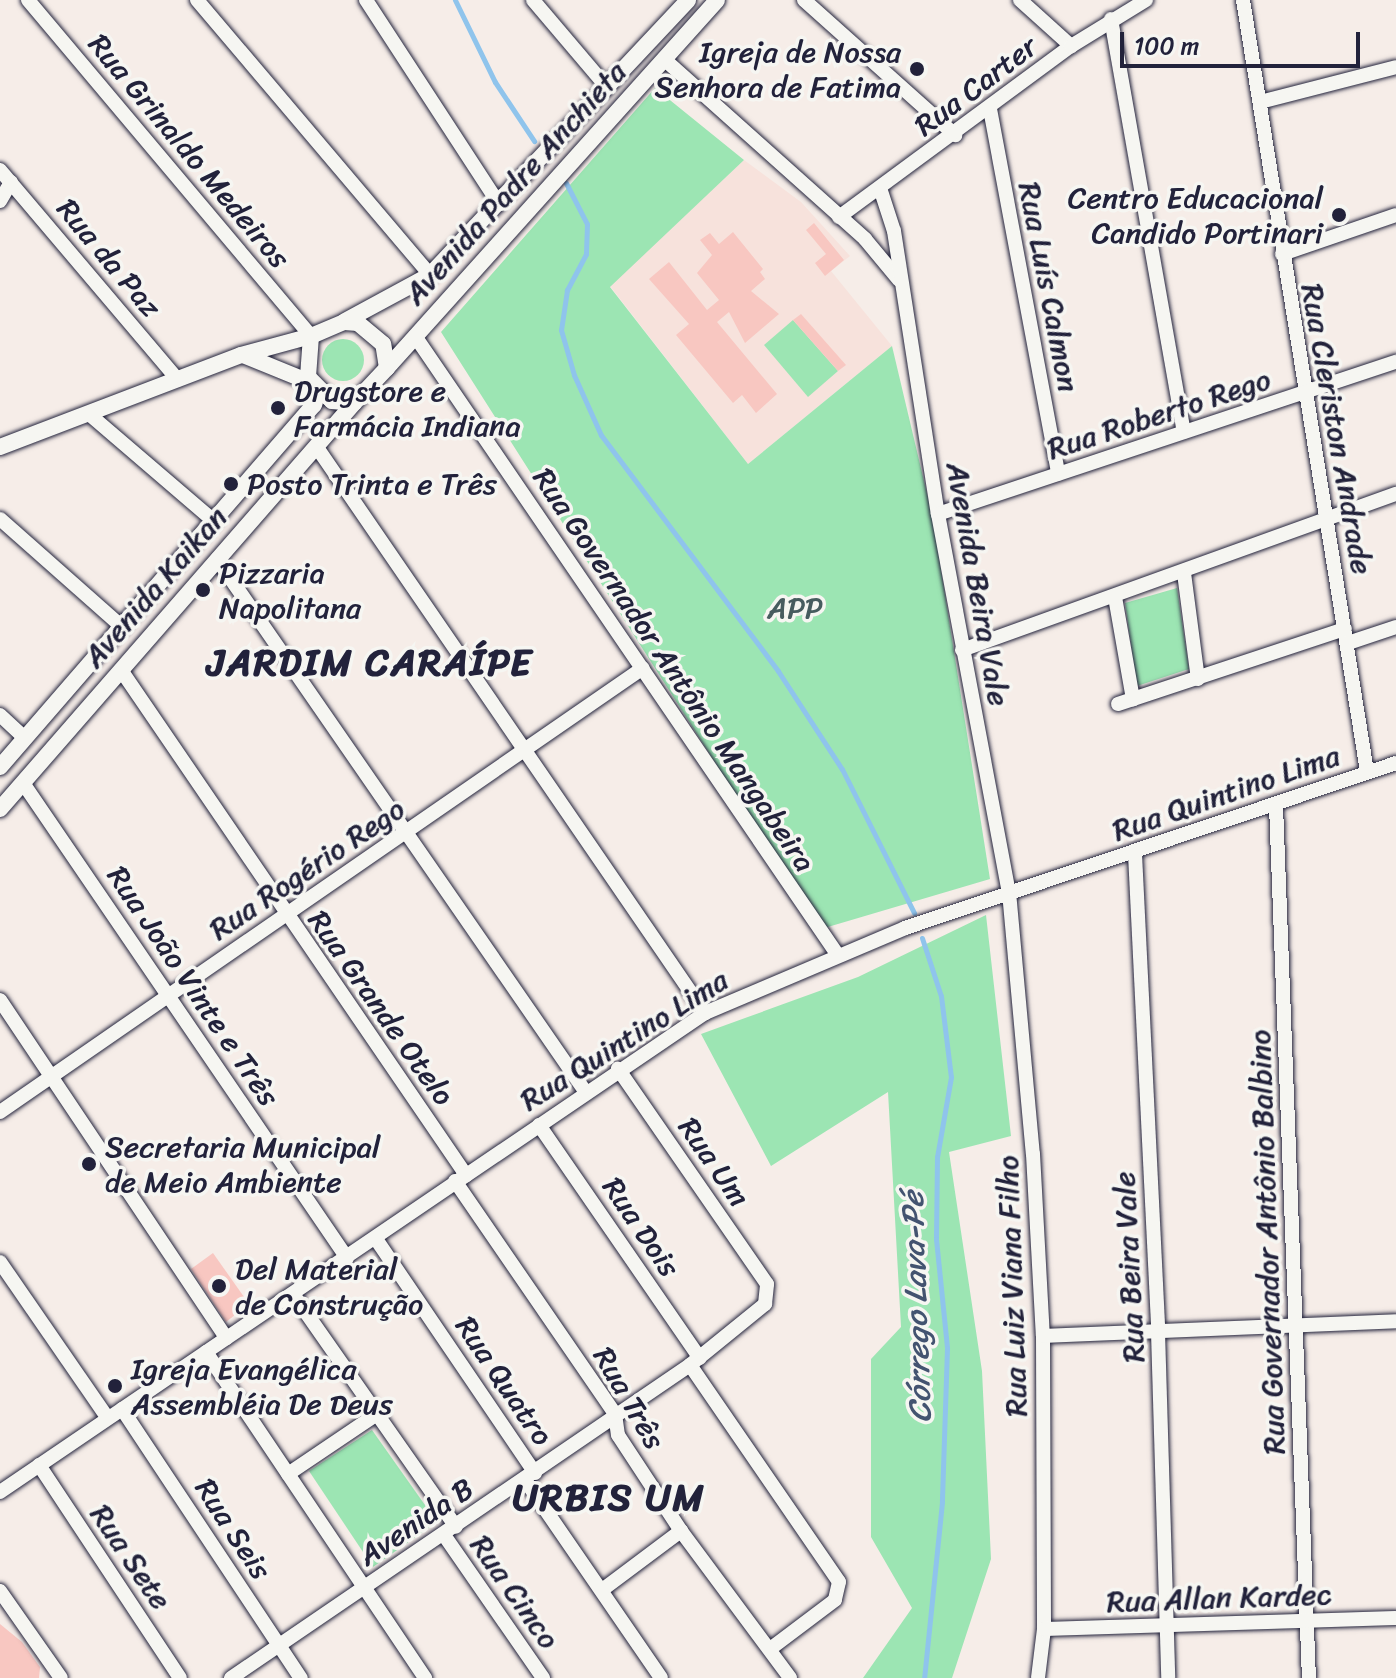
<!DOCTYPE html>
<meta charset="utf-8">
<style>
body{margin:0}
#map{position:relative;width:1396px;height:1678px;overflow:hidden;background:#f6ede8;font-family:Sriracha,sans-serif}
div>[style]{position:absolute}
.built>*{inset:0;background:#f7e2dc}
.green>*{inset:0;background:#9ce5b3}
.round{border-radius:50%}
.stream>*{height:5px;margin:-2.5px;padding:0 2.5px;transform-origin:2.5px;border-radius:2.5px;background:#8fc4ec}
.building>*{inset:0;background:#f8c7c1}
.roads{filter:drop-shadow(0 0 2px #22223b) drop-shadow(0 0 2px #22223b)}
.minor>*{height:14px;margin:-7px;padding:0 7px;transform-origin:7px;border-radius:7px;background:#f6f6f2}
.tertiary>*{height:16px;margin:-8px;padding:0 8px;transform-origin:8px;border-radius:8px;background:#f6f6f2}
.dots>*{width:22px;height:22px;translate:-50% -50%;box-sizing:border-box;border:4px solid #f6f6f2;border-radius:50%}
span{translate:-50% -50%;white-space:nowrap;text-align:center;line-height:1.15;-webkit-text-stroke:7px #f6f6f2;paint-order:stroke}
.poi-label{font-size:30px;color:#22223b}
.right{translate:-100% -50%;text-align:right}
.left{translate:0 -50%;text-align:left}
.street-label{font-size:30px;color:#22223b}
.park-label{font-size:30px;color:#475c5f}
.water-label{font-size:32px;color:#435370;font-style:italic}
.district-label{font-size:38px;color:#22223b;font-weight:700;letter-spacing:2px}
.scale{position:absolute;left:1120px;top:32px;width:240px;height:36px;box-sizing:border-box;border:4px solid #22223b;border-top:0;padding-left:10px;font-size:24px;line-height:28px;white-space:nowrap;color:#22223b;-webkit-text-stroke:6px #f6f6f2;paint-order:stroke}
</style>
<div id="map">
<div class="built">
<i style="clip-path:polygon(744px 160px,801px 202px,850px 256px,831px 271px,892px 346px,748px 464px,610px 286px)"></i>
</div>
<div class="green">
<i style="clip-path:polygon(655px 88px,744px 160px,610px 287px,748px 464px,892px 346px,933px 519px,990px 879px,821px 929px,441px 332px)"></i>
<i style="clip-path:polygon(793px 320px,838px 371px,808px 397px,764px 345px)"></i>
<i class="round" style="left:322px;top:339px;width:42px;height:42px"></i>
<i style="clip-path:polygon(1177px 588px,1189px 669px,1137px 686px,1125px 603px)"></i>
<i style="clip-path:polygon(986px 915px,1011px 1136px,949px 1152px,982px 1371px,991px 1559px,952px 1678px,863px 1678px,912px 1608px,871px 1537px,871px 1359px,901px 1327px,888px 1092px,771px 1166px,701px 1034px,858px 977px)"></i>
<i style="clip-path:polygon(372px 1430px,437px 1522px,373px 1567px,309px 1471px)"></i>
</div>
<div class="stream">
<i style="left:455px;top:0;width:91px;rotate:64deg"></i>
<i style="left:495px;top:82px;width:71px;rotate:56.5deg"></i>
<i style="left:566px;top:183px;width:46px;rotate:62.9deg"></i>
<i style="left:587px;top:224px;width:30px;rotate:92deg"></i>
<i style="left:586px;top:254px;width:41px;rotate:117.8deg"></i>
<i style="left:567px;top:290px;width:40px;rotate:98.5deg"></i>
<i style="left:561px;top:330px;width:47px;rotate:73.9deg"></i>
<i style="left:574px;top:375px;width:66px;rotate:65.8deg"></i>
<i style="left:601px;top:435px;width:295px;rotate:53.1deg"></i>
<i style="left:778px;top:671px;width:117px;rotate:56.9deg"></i>
<i style="left:842px;top:769px;width:161px;rotate:63.4deg"></i>
<i style="left:922px;top:938px;width:61px;rotate:71.9deg"></i>
<i style="left:941px;top:996px;width:82px;rotate:83deg"></i>
<i style="left:951px;top:1077px;width:81px;rotate:99.9deg"></i>
<i style="left:937px;top:1157px;width:82px;rotate:90.7deg"></i>
<i style="left:936px;top:1239px;width:110px;rotate:84.2deg"></i>
<i style="left:947px;top:1348px;width:154px;rotate:91.9deg"></i>
<i style="left:942px;top:1502px;width:177px;rotate:95.8deg"></i>
</div>
<div class="building">
<i style="clip-path:polygon(814px 223px,844px 260px,825px 276px,815px 263px,826px 254px,806px 230px)"></i>
<i style="clip-path:polygon(733px 232px,763px 269px,760px 272px,765px 279px,751px 291px,779px 314px,745px 343px,729px 312px,717px 322px,777px 394px,756px 413px,742px 395px,733px 403px,676px 335px,689px 324px,649px 279px,669px 262px,707px 310px,719px 300px,697px 273px,712px 255px,700px 240px,710px 233px,719px 244px)"></i>
<i style="clip-path:polygon(801px 314px,846px 365px,838px 371px,793px 320px)"></i>
<i style="clip-path:polygon(213px 1253px,249px 1304px,226px 1322px,191px 1269px)"></i>
<i style="clip-path:polygon(0 1624px,22px 1642px,40px 1667px,39px 1678px,0 1678px)"></i>
</div>
<div class="roads">
<div class="minor">
<i style="left:28px;top:0;width:439px;rotate:49.9deg"></i>
<i style="left:197px;top:0;width:360px;rotate:49.7deg"></i>
<i style="left:366px;top:0;width:244px;rotate:56.9deg"></i>
<i style="left:533px;top:0;width:113px;rotate:49.7deg"></i>
<i style="left:804px;top:0;width:203px;rotate:41.8deg"></i>
<i style="left:1020px;top:0;width:69px;rotate:42deg"></i>
<i style="left:1243px;top:0;width:782px;rotate:80.87deg"></i>
<i style="left:1111px;top:19px;width:419px;rotate:80deg"></i>
<i style="left:664px;top:59px;width:270px;rotate:41.8deg"></i>
<i style="left:865px;top:239px;width:53px;rotate:50.3deg"></i>
<i style="left:1260px;top:102px;width:140px;rotate:-14.4deg"></i>
<i style="left:990px;top:109px;width:371px;rotate:79.4deg"></i>
<i style="left:0;top:170px;width:275px;rotate:49.7deg"></i>
<i style="left:880px;top:188px;width:45px;rotate:72deg"></i>
<i style="left:894px;top:231px;width:286px;rotate:81.2deg"></i>
<i style="left:938px;top:514px;width:385px;rotate:79.4deg"></i>
<i style="left:1009px;top:892px;width:263px;rotate:84.8deg"></i>
<i style="left:1033px;top:1154px;width:182px;rotate:86.9deg"></i>
<i style="left:1043px;top:1336px;width:293px;rotate:89.8deg"></i>
<i style="left:1044px;top:1629px;width:49px;rotate:97deg"></i>
<i style="left:0;top:201px;width:22px;rotate:-60deg"></i>
<i style="left:839px;top:217px;width:288px;rotate:-36.4deg"></i>
<i style="left:1071px;top:46px;width:88px;rotate:-31.5deg"></i>
<i style="left:1282px;top:254px;width:120px;rotate:-18.9deg"></i>
<i style="left:415px;top:336px;width:748px;rotate:55.67deg"></i>
<i style="left:89px;top:414px;width:165px;rotate:40.6deg"></i>
<i style="left:316px;top:446px;width:688px;rotate:55.55deg"></i>
<i style="left:938px;top:514px;width:483px;rotate:-18.4deg"></i>
<i style="left:0;top:519px;width:164px;rotate:41.5deg"></i>
<i style="left:217px;top:559px;width:647px;rotate:55.33deg"></i>
<i style="left:1184px;top:573px;width:107px;rotate:82.5deg"></i>
<i style="left:1115px;top:597px;width:104px;rotate:80deg"></i>
<i style="left:1348px;top:643px;width:51px;rotate:-18.4deg"></i>
<i style="left:962px;top:650px;width:461px;rotate:-19.8deg"></i>
<i style="left:121px;top:670px;width:612px;rotate:55.66deg"></i>
<i style="left:1118px;top:704px;width:239px;rotate:-18.3deg"></i>
<i style="left:0;top:715px;width:34px;rotate:43deg"></i>
<i style="left:23px;top:783px;width:575px;rotate:55.7deg"></i>
<i style="left:1276px;top:805px;width:874px;rotate:87.84deg"></i>
<i style="left:1135px;top:854px;width:479px;rotate:87.2deg"></i>
<i style="left:1158px;top:1332px;width:346px;rotate:88.3deg"></i>
<i style="left:0;top:1000px;width:407px;rotate:56.2deg"></i>
<i style="left:0;top:1112px;width:781px;rotate:-34.63deg"></i>
<i style="left:539px;top:1125px;width:283px;rotate:55.4deg"></i>
<i style="left:455px;top:1181px;width:283px;rotate:55.5deg"></i>
<i style="left:615px;top:1414px;width:21px;rotate:82deg"></i>
<i style="left:618px;top:1435px;width:115px;rotate:56.7deg"></i>
<i style="left:681px;top:1531px;width:183px;rotate:53.4deg"></i>
<i style="left:376px;top:1239px;width:283px;rotate:55.8deg"></i>
<i style="left:0;top:1262px;width:188px;rotate:55.4deg"></i>
<i style="left:293px;top:1294px;width:284px;rotate:55deg"></i>
<i style="left:1043px;top:1336px;width:353px;rotate:-2.4deg"></i>
<i style="left:206px;top:1352px;width:393px;rotate:56.1deg"></i>
<i style="left:690px;top:1365px;width:263px;rotate:55.5deg"></i>
<i style="left:839px;top:1582px;width:18px;rotate:103deg"></i>
<i style="left:835px;top:1600px;width:81px;rotate:143deg"></i>
<i style="left:122px;top:1409px;width:323px;rotate:56.4deg"></i>
<i style="left:39px;top:1465px;width:255px;rotate:56.5deg"></i>
<i style="left:288px;top:1474px;width:107px;rotate:-34deg"></i>
<i style="left:525px;top:1480px;width:240px;rotate:55.5deg"></i>
<i style="left:0;top:1492px;width:852px;rotate:-34.19deg"></i>
<i style="left:705px;top:1013px;width:217px;rotate:-23deg"></i>
<i style="left:905px;top:928px;width:518px;rotate:-18.57deg"></i>
<i style="left:444px;top:1535px;width:174px;rotate:55.3deg"></i>
<i style="left:602px;top:1590px;width:99px;rotate:-36.8deg"></i>
<i style="left:0;top:1591px;width:106px;rotate:55deg"></i>
<i style="left:1044px;top:1629px;width:352px;rotate:-1.8deg"></i>
<i style="left:231px;top:1678px;width:556px;rotate:-34.29deg"></i>
<i style="left:690px;top:1365px;width:97px;rotate:-39.1deg"></i>
<i style="left:765px;top:1304px;width:20px;rotate:-84deg"></i>
<i style="left:767px;top:1284px;width:262px;rotate:-124.7deg"></i>
</div>
<div class="tertiary">
<i style="left:345px;top:321px;width:97px;rotate:-28.4deg"></i>
<i style="left:430px;top:275px;width:377px;rotate:-46.8deg"></i>
<i style="left:243px;top:355px;width:74px;rotate:22.1deg"></i>
<i style="left:387px;top:368px;width:24px;rotate:-99deg"></i>
<i style="left:383px;top:344px;width:33px;rotate:-140deg"></i>
<i style="left:358px;top:323px;width:14px;rotate:-176deg"></i>
<i style="left:344px;top:322px;width:36px;rotate:157deg"></i>
<i style="left:311px;top:336px;width:41px;rotate:94.2deg"></i>
<i style="left:308px;top:377px;width:34px;rotate:45deg"></i>
<i style="left:332px;top:401px;width:22px;rotate:5deg"></i>
<i style="left:354px;top:403px;width:48px;rotate:-46.7deg"></i>
<i style="left:387px;top:368px;width:494px;rotate:-48.1deg"></i>
<i style="left:0;top:447px;width:258px;rotate:-20.9deg"></i>
<i style="left:241px;top:355px;width:73px;rotate:-15.2deg"></i>
<i style="left:0;top:767px;width:479px;rotate:-49.1deg"></i>
<i style="left:314px;top:405px;width:14px;rotate:-73deg"></i>
<i style="left:0;top:809px;width:539px;rotate:-48.91deg"></i>
</div>
</div>
<div class="dots">
<i style="left:917px;top:69px;background:#22223b"></i>
<i style="left:1339px;top:215px;background:#22223b"></i>
<i style="left:278px;top:408px;background:#22223b"></i>
<i style="left:231px;top:484px;background:#22223b"></i>
<i style="left:203px;top:590px;background:#22223b"></i>
<i style="left:89px;top:1164px;background:#22223b"></i>
<i style="left:219px;top:1286px;background:#22223b"></i>
<i style="left:115px;top:1386px;background:#22223b"></i>
</div>
<div class="poi-label">
<span class="right" style="left:901px;top:69px">Igreja de Nossa<br>Senhora de Fatima</span>
<span class="right" style="left:1323px;top:215px">Centro Educacional<br>Candido Portinari</span>
<span class="left" style="left:294px;top:408px">Drugstore e<br>Farmácia Indiana</span>
<span class="left" style="left:247px;top:484px">Posto Trinta e Três</span>
<span class="left" style="left:219px;top:590px">Pizzaria<br>Napolitana</span>
<span class="left" style="left:105px;top:1164px">Secretaria Municipal<br>de Meio Ambiente</span>
<span class="left" style="left:235px;top:1286px">Del Material<br>de Construção</span>
<span class="left" style="left:131px;top:1386px">Igreja Evangélica<br>Assembléia De Deus</span>
</div>
<div class="street-label">
<span style="left:976px;top:86px;rotate:-37deg">Rua Carter</span>
<span style="left:189px;top:151px;rotate:50deg">Rua Grinaldo Medeiros</span>
<span style="left:515px;top:183px;rotate:-48deg">Avenida Padre Anchieta</span>
<span style="left:109px;top:258px;rotate:50deg">Rua da Paz</span>
<span style="left:1049px;top:287px;rotate:79deg">Rua Luís Calmon</span>
<span style="left:1159px;top:414px;rotate:-18deg">Rua Roberto Rego</span>
<span style="left:1337px;top:429px;rotate:80deg">Rua Cleriston Andrade</span>
<span style="left:978px;top:584px;rotate:80deg">Avenida Beira Vale</span>
<span style="left:155px;top:587px;rotate:-49deg">Avenida Kaikan</span>
<span style="left:674px;top:670px;rotate:56deg">Rua Governador Antônio Mangabeira</span>
<span style="left:1226px;top:793px;rotate:-19deg">Rua Quintino Lima</span>
<span style="left:307px;top:869px;rotate:-34deg">Rua Rogério Rego</span>
<span style="left:193px;top:986px;rotate:56deg">Rua João Vinte e Três</span>
<span style="left:381px;top:1008px;rotate:55deg">Rua Grande Otelo</span>
<span style="left:624px;top:1040px;rotate:-32deg">Rua Quintino Lima</span>
<span style="left:714px;top:1162px;rotate:55deg">Rua Um</span>
<span style="left:641px;top:1227px;rotate:56deg">Rua Dois</span>
<span style="left:1267px;top:1242px;rotate:-92deg">Rua Governador Antônio Balbino</span>
<span style="left:1129px;top:1267px;rotate:-93deg">Rua Beira Vale</span>
<span style="left:1012px;top:1286px;rotate:-92deg">Rua Luiz Viana Filho</span>
<span style="left:504px;top:1381px;rotate:56deg">Rua Quatro</span>
<span style="left:629px;top:1398px;rotate:60deg">Rua Três</span>
<span style="left:416px;top:1522px;rotate:-34deg">Avenida B</span>
<span style="left:233px;top:1529px;rotate:57deg">Rua Seis</span>
<span style="left:131px;top:1557px;rotate:56deg">Rua Sete</span>
<span style="left:515px;top:1592px;rotate:55deg">Rua Cinco</span>
<span style="left:1219px;top:1598px;rotate:-2deg">Rua Allan Kardec</span>
</div>
<div class="park-label">
<span style="left:795px;top:608px">APP</span>
</div>
<div class="water-label">
<span style="left:917px;top:1307px;rotate:-92deg">Córrego Lava-Pé</span>
</div>
<div class="district-label">
<span style="left:370px;top:663px">JARDIM CARAÍPE</span>
<span style="left:609px;top:1498px">URBIS UM</span>
</div>
<div class="scale">100 m</div>
</div>
